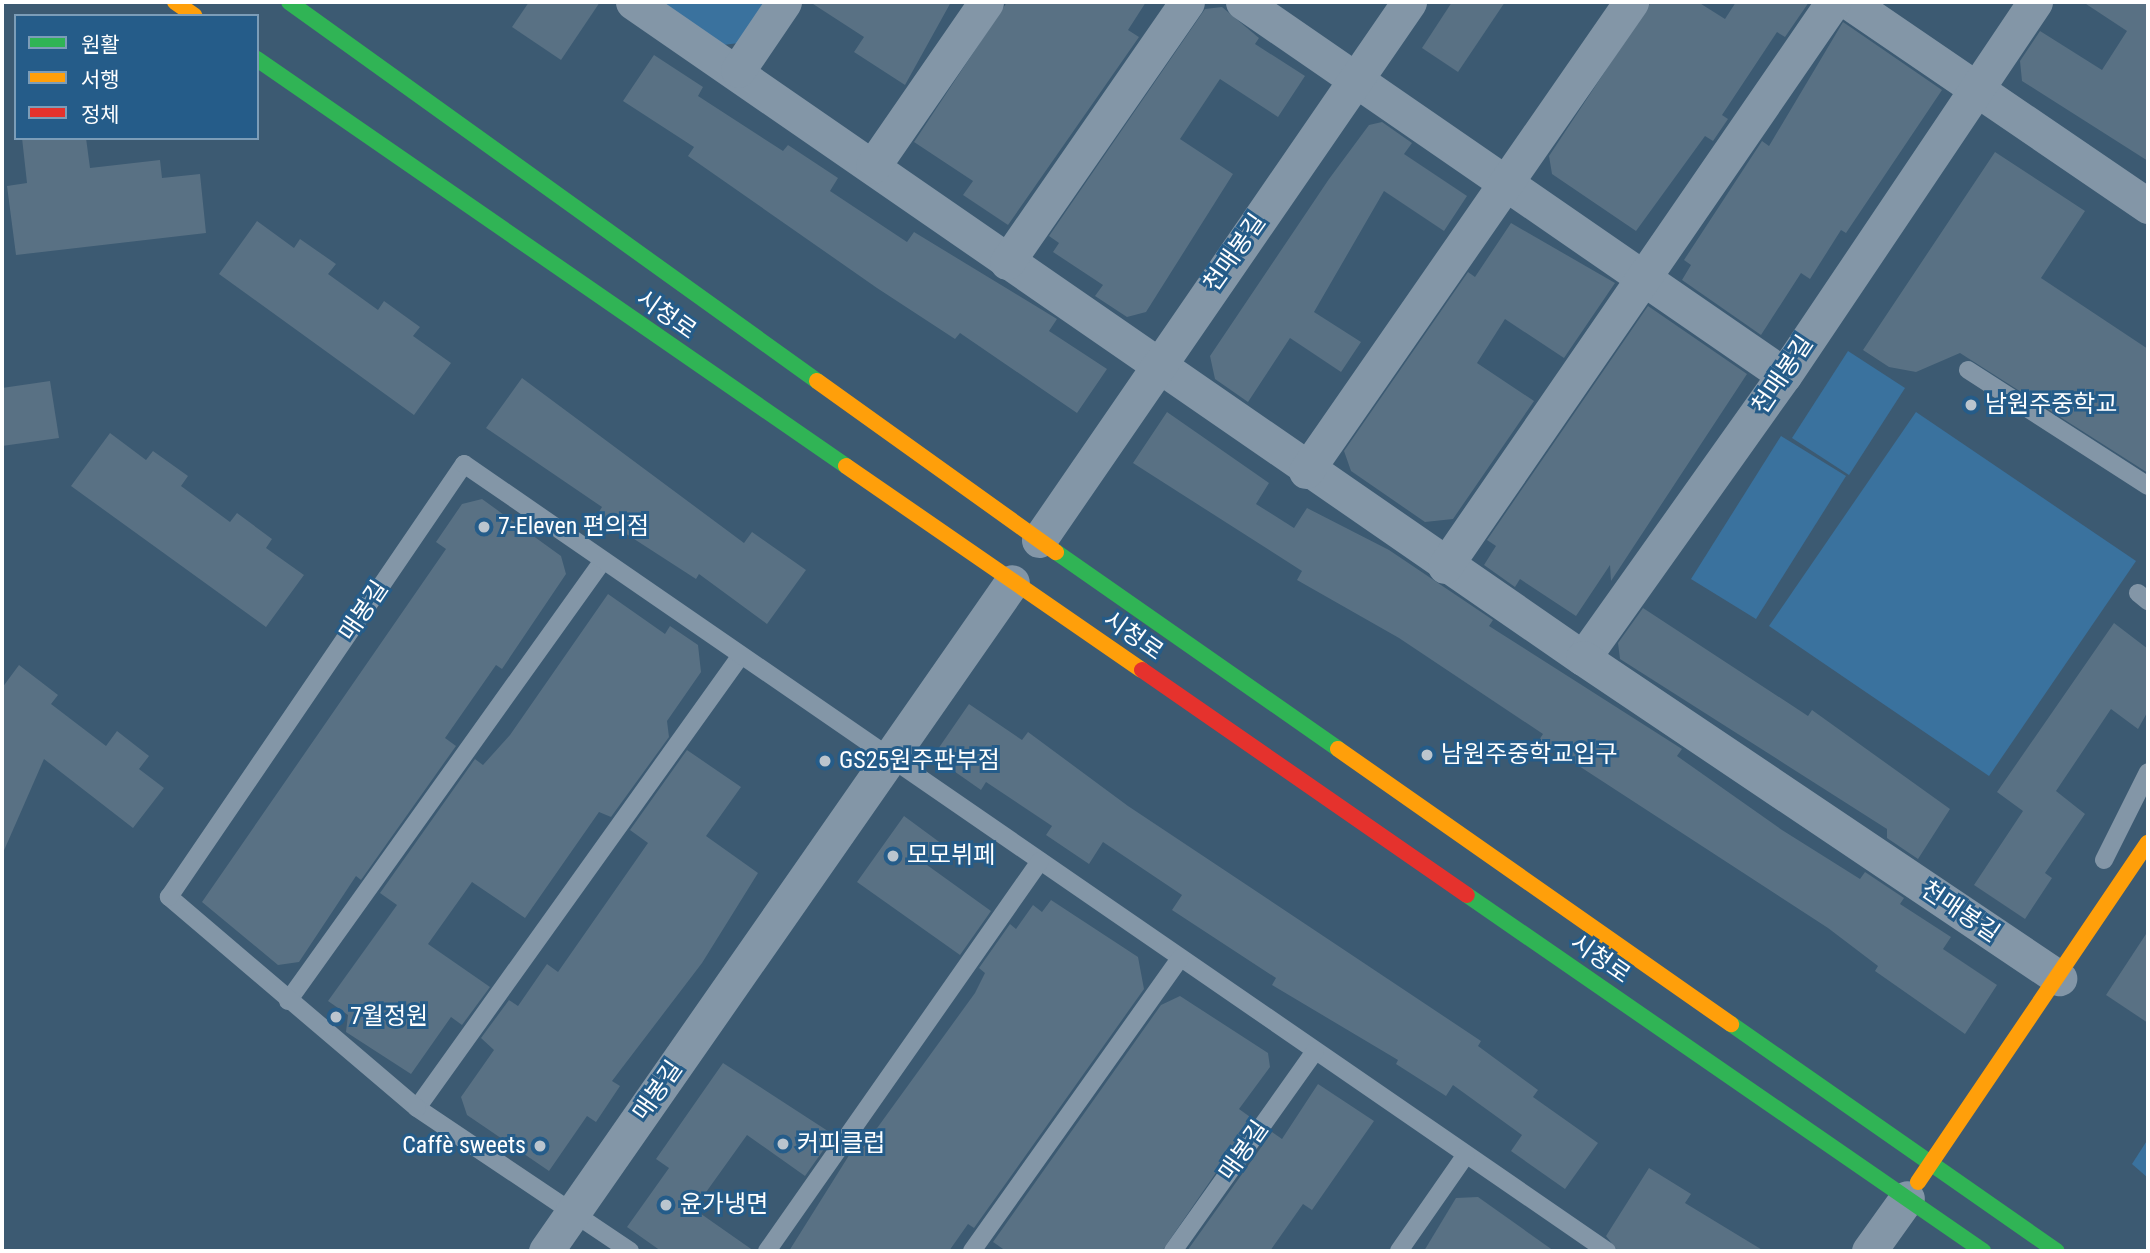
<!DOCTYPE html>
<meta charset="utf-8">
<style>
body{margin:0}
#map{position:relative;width:2150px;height:1253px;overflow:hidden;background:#3c5a72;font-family:"Roboto Condensed","Noto Sans KR",sans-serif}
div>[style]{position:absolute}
.green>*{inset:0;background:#3a729e}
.building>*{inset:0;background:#597184}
.lane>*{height:18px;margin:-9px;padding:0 9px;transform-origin:9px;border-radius:9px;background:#8396a7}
.street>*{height:35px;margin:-17.5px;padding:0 17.5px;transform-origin:17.5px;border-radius:17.5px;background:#8396a7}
.fast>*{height:16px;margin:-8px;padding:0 8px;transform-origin:8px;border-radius:8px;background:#30b455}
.slow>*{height:16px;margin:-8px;padding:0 8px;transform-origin:8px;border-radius:8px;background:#ff9f0a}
.jam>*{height:16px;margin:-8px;padding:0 8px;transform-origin:8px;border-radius:8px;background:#e5322d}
.dots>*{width:19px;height:19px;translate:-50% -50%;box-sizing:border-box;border:4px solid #255c89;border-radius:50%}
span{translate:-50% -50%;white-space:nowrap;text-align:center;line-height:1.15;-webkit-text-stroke:6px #255c89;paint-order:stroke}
.street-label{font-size:24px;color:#fff}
.poi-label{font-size:24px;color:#fff}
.left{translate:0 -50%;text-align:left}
.right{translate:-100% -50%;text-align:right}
.frame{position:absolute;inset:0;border:4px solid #fff;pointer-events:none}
.legend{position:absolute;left:14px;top:14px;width:245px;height:126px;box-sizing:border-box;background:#255c89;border:2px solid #7c9db8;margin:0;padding:9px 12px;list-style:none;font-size:21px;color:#fff}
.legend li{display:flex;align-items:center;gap:14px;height:35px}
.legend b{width:35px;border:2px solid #7c9db8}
</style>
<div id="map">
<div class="green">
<i style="clip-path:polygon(660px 2px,767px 2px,739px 43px,723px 45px)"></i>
<i style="clip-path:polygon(1848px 351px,1905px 388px,1849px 475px,1792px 438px)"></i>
<i style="clip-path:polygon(1916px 412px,2136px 561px,1989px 776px,1769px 626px)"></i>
<i style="clip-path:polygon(1781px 436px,1846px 476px,1756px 619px,1691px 579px)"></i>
<i style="clip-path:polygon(2148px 1139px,2148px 1178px,2132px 1164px)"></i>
</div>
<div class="building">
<i style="clip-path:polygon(529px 2px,600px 2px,561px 60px,512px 27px)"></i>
<i style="clip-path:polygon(810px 2px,951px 2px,905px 85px,854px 52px,864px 37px)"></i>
<i style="clip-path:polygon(1007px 2px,1146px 2px,1128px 30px,1139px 37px,1008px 225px,963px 195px,973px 181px,914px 142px)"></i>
<i style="clip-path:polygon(1452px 2px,1505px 2px,1458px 72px,1422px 48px)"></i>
<i style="clip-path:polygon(1651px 2px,1698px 2px,1725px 19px,1736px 2px,1809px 2px,1785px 37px,1777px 32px,1722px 115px,1728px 119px,1713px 141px,1705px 136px,1636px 231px,1552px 174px,1549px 156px)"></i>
<i style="clip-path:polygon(2083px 2px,2148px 2px,2148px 161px,2022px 81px,2020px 61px,2040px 31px,2102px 70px,2127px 31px)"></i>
<i style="clip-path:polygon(1222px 7px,1259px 38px,1255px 44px,1305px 76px,1278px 117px,1220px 79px,1180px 139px,1233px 174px,1146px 312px,1127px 317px,1095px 296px,1103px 285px,1053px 252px,1059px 243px,1049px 236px,1205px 9px)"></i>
<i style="clip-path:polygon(1843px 22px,1942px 90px,1846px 233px,1841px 230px,1810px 279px,1801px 273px,1761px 335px,1682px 280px,1691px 265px,1684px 260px,1762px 141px,1769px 146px)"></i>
<i style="clip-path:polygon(654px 55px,703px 87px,698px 96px,783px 151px,788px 145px,838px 178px,830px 191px,907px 242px,914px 232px,1057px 319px,1049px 331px,1107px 369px,1077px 413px,960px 333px,955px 339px,877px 288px,688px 156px,694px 147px,623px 101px)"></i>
<i style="clip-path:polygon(1382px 122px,1412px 143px,1404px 154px,1467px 196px,1444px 231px,1384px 191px,1314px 312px,1361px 342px,1341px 372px,1290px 338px,1248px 402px,1215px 379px,1210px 356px,1329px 179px,1369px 125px)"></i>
<i style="clip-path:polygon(22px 138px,86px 138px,90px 168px,160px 160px,162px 178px,200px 174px,206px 233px,16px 255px,7px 186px,27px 183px)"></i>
<i style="clip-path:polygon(1995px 152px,2085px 211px,2041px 278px,2148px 349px,2148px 473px,1960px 353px,1916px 372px,1889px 367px,1863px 350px)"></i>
<i style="clip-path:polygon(257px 221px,294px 248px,300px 239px,336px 264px,328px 274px,378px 310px,384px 301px,420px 327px,413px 336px,451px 363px,414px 415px,219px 274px)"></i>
<i style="clip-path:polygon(1511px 223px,1615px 283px,1564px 358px,1505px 319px,1477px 363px,1534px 401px,1453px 519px,1425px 522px,1351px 471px,1344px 451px,1468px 272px,1475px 277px)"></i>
<i style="clip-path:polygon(1648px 306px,1747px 374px,1611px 581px,1610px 565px,1576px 616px,1520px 579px,1515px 587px,1484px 565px,1496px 546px,1487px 540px)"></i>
<i style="clip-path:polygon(522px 378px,744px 543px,752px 532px,806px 570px,767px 624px,699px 574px,696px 579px,597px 515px,602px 507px,486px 428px)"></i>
<i style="clip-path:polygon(50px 381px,59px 438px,2px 446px,2px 388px)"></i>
<i style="clip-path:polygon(1167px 412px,1269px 483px,1256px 504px,1294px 528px,1307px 508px,1389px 550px,1493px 620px,1489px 626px,1682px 749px,1677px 756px,1782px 830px,1860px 879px,1865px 872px,1904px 898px,1900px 904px,1951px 937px,1943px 949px,1997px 985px,1965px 1034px,1875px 971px,1878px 966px,1828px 928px,1539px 740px,1543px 734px,1399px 638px,1297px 580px,1302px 571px,1133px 463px)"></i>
<i style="clip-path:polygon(110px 433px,146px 460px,153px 451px,188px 476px,181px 486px,230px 522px,237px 513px,272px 539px,266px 548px,304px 575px,266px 627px,71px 486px)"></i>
<i style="clip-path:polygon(482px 499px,561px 556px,566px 574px,502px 669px,496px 665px,445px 738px,456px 746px,361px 880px,356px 876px,299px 962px,278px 965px,202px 902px,446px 549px,436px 542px,462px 504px)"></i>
<i style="clip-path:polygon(608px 594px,665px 634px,670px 626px,698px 645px,701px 672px,667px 721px,669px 737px,611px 817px,599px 812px,525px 918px,472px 882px,428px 944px,490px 987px,462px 1025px,451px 1017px,411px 1074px,346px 1032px,348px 1015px,328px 1001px,397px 905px,380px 893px,475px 759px,483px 765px,510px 735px)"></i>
<i style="clip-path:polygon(1643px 608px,1808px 716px,1812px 710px,1950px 809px,1918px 859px,1887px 838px,1887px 829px,1620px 659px,1618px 643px)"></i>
<i style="clip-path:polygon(2114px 623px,2148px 649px,2148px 711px,2138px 729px,2111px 709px,2056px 791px,2085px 814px,2045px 873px,2052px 878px,2025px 919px,1974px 885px,2023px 811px,1997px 792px)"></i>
<i style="clip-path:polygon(19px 665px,58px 695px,51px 704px,106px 746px,117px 731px,149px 756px,139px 769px,164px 788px,133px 828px,44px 759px,2px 855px,2px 688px)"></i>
<i style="clip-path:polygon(969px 704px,1022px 740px,1028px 732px,1128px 806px,1481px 1041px,1478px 1046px,1538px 1090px,1533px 1097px,1598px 1143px,1565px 1189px,1511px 1151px,1522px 1135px,1453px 1085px,1446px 1096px,1396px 1064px,1398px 1060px,1272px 985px,1276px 978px,1172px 910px,1182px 895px,1103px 842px,1089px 864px,1046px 835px,1052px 826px,986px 782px,981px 790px,941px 762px,938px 749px)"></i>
<i style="clip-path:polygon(687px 750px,741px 787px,706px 836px,758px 873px,702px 963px,612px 1081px,620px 1086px,596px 1122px,587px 1116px,549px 1171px,467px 1115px,461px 1097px,494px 1050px,481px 1038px,509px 1000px,518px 1006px,547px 964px,558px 972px,648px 843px,630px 830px)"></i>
<i style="clip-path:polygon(904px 816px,942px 844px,927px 865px,991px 911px,960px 955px,857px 882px)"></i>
<i style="clip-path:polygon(1051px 900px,1138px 957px,1144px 989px,974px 1228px,968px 1224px,949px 1251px,789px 1251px,853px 1149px,859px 1153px,975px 993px,985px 973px,979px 968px,1010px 924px,1016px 929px,1033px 905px,1042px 912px)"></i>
<i style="clip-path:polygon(2148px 931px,2148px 1023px,2106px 995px)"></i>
<i style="clip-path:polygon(1180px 996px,1268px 1053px,1270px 1067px,1239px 1109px,1253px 1119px,1162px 1251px,1006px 1251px,993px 1242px,1161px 1005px)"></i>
<i style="clip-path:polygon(723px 1063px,834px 1135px,805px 1176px,747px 1135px,694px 1209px,754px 1251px,661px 1251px,627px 1227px,669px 1168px,656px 1159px)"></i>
<i style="clip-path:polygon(1318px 1084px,1374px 1121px,1312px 1210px,1303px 1204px,1270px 1251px,1187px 1251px,1272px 1132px,1282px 1139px)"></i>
<i style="clip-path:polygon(1649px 1168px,1691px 1194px,1685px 1203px,1764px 1251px,1618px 1251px,1606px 1236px)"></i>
<i style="clip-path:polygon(1478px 1197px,1554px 1251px,1424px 1251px,1456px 1198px)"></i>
</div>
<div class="lane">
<i style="left:1968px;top:370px;width:214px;rotate:32.8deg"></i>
<i style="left:2138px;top:593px;width:13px;rotate:39deg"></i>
<i style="left:2104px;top:860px;width:98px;rotate:-63.4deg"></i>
<i style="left:288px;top:1001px;width:540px;rotate:-54.43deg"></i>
<i style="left:417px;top:1108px;width:553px;rotate:-54.41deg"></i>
<i style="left:630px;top:1251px;width:257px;rotate:-146.1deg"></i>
<i style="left:417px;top:1108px;width:326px;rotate:-139.6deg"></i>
<i style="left:169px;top:897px;width:524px;rotate:-55.73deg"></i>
<i style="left:464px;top:464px;width:1388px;rotate:34.55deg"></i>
<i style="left:767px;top:1251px;width:476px;rotate:-55deg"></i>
<i style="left:972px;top:1251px;width:359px;rotate:-54.6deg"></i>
<i style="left:1173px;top:1251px;width:245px;rotate:-54.6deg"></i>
<i style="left:1399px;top:1251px;width:116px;rotate:-55.2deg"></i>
</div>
<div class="street">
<i style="left:633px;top:2px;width:1154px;rotate:34.63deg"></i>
<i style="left:1243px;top:2px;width:657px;rotate:34.58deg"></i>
<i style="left:1849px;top:2px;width:362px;rotate:34.3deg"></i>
<i style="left:2035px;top:2px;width:450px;rotate:123.9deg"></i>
<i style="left:1784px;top:375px;width:347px;rotate:125.4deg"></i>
<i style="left:1583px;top:658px;width:574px;rotate:33.91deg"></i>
<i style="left:738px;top:70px;width:82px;rotate:-55.9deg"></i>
<i style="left:873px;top:166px;width:199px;rotate:-55.4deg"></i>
<i style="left:1007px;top:262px;width:316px;rotate:-55.3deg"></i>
<i style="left:1306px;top:471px;width:571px;rotate:-55.28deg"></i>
<i style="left:1039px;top:540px;width:653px;rotate:-55.48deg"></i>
<i style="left:1445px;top:566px;width:685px;rotate:-55.47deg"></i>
<i style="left:546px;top:1251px;width:815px;rotate:-55.14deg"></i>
<i style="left:1869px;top:1251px;width:65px;rotate:-54.4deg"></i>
</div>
<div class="fast">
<i style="left:289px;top:2px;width:650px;rotate:35.67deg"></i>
<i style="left:257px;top:59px;width:716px;rotate:34.64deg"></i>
<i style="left:1056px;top:552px;width:344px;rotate:34.9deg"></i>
<i style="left:1467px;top:895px;width:627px;rotate:34.6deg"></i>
<i style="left:1731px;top:1024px;width:397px;rotate:34.9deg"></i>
</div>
<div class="slow">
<i style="left:175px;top:2px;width:24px;rotate:35deg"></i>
<i style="left:817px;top:381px;width:294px;rotate:35.6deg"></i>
<i style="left:846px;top:466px;width:359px;rotate:34.6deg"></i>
<i style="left:1338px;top:749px;width:480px;rotate:35deg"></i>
<i style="left:1918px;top:1182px;width:410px;rotate:-55.9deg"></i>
</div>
<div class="jam">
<i style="left:1142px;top:670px;width:395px;rotate:34.7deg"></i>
</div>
<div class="dots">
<i style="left:1971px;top:405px;background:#bbc5ce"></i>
<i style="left:484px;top:527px;background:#bbc5ce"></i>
<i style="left:1427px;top:755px;background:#bbc5ce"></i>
<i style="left:825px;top:761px;background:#bbc5ce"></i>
<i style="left:893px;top:856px;background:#bbc5ce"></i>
<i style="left:336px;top:1017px;background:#bbc5ce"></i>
<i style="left:783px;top:1144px;background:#bbc5ce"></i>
<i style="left:540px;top:1146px;background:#bbc5ce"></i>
<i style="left:666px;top:1205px;background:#bbc5ce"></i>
</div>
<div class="street-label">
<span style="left:1235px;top:253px;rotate:-55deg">천매봉길</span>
<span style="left:666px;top:315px;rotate:35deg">시청로</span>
<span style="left:1783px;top:375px;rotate:-56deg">천매봉길</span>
<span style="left:364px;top:611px;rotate:-56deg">매봉길</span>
<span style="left:1133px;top:636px;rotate:35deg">시청로</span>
<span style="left:1960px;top:912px;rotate:34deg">천매봉길</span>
<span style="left:1600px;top:959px;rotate:35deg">시청로</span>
<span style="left:658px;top:1091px;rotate:-55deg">매봉길</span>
<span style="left:1244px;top:1151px;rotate:-55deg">매봉길</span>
</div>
<div class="poi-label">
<span class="left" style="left:1985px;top:405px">남원주중학교</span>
<span class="left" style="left:498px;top:527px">7-Eleven 편의점</span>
<span class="left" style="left:1441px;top:755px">남원주중학교입구</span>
<span class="left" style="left:839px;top:761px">GS25원주판부점</span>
<span class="left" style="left:907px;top:856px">모모뷔페</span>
<span class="left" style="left:350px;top:1017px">7월정원</span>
<span class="left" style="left:797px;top:1144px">커피클럽</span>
<span class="right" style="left:526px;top:1146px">Caffè sweets</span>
<span class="left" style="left:680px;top:1205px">윤가냉면</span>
</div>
<div class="frame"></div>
<ul class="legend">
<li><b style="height:9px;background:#30b455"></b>원활</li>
<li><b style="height:9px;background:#ff9f0a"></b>서행</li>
<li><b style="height:9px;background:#e5322d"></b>정체</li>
</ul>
</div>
